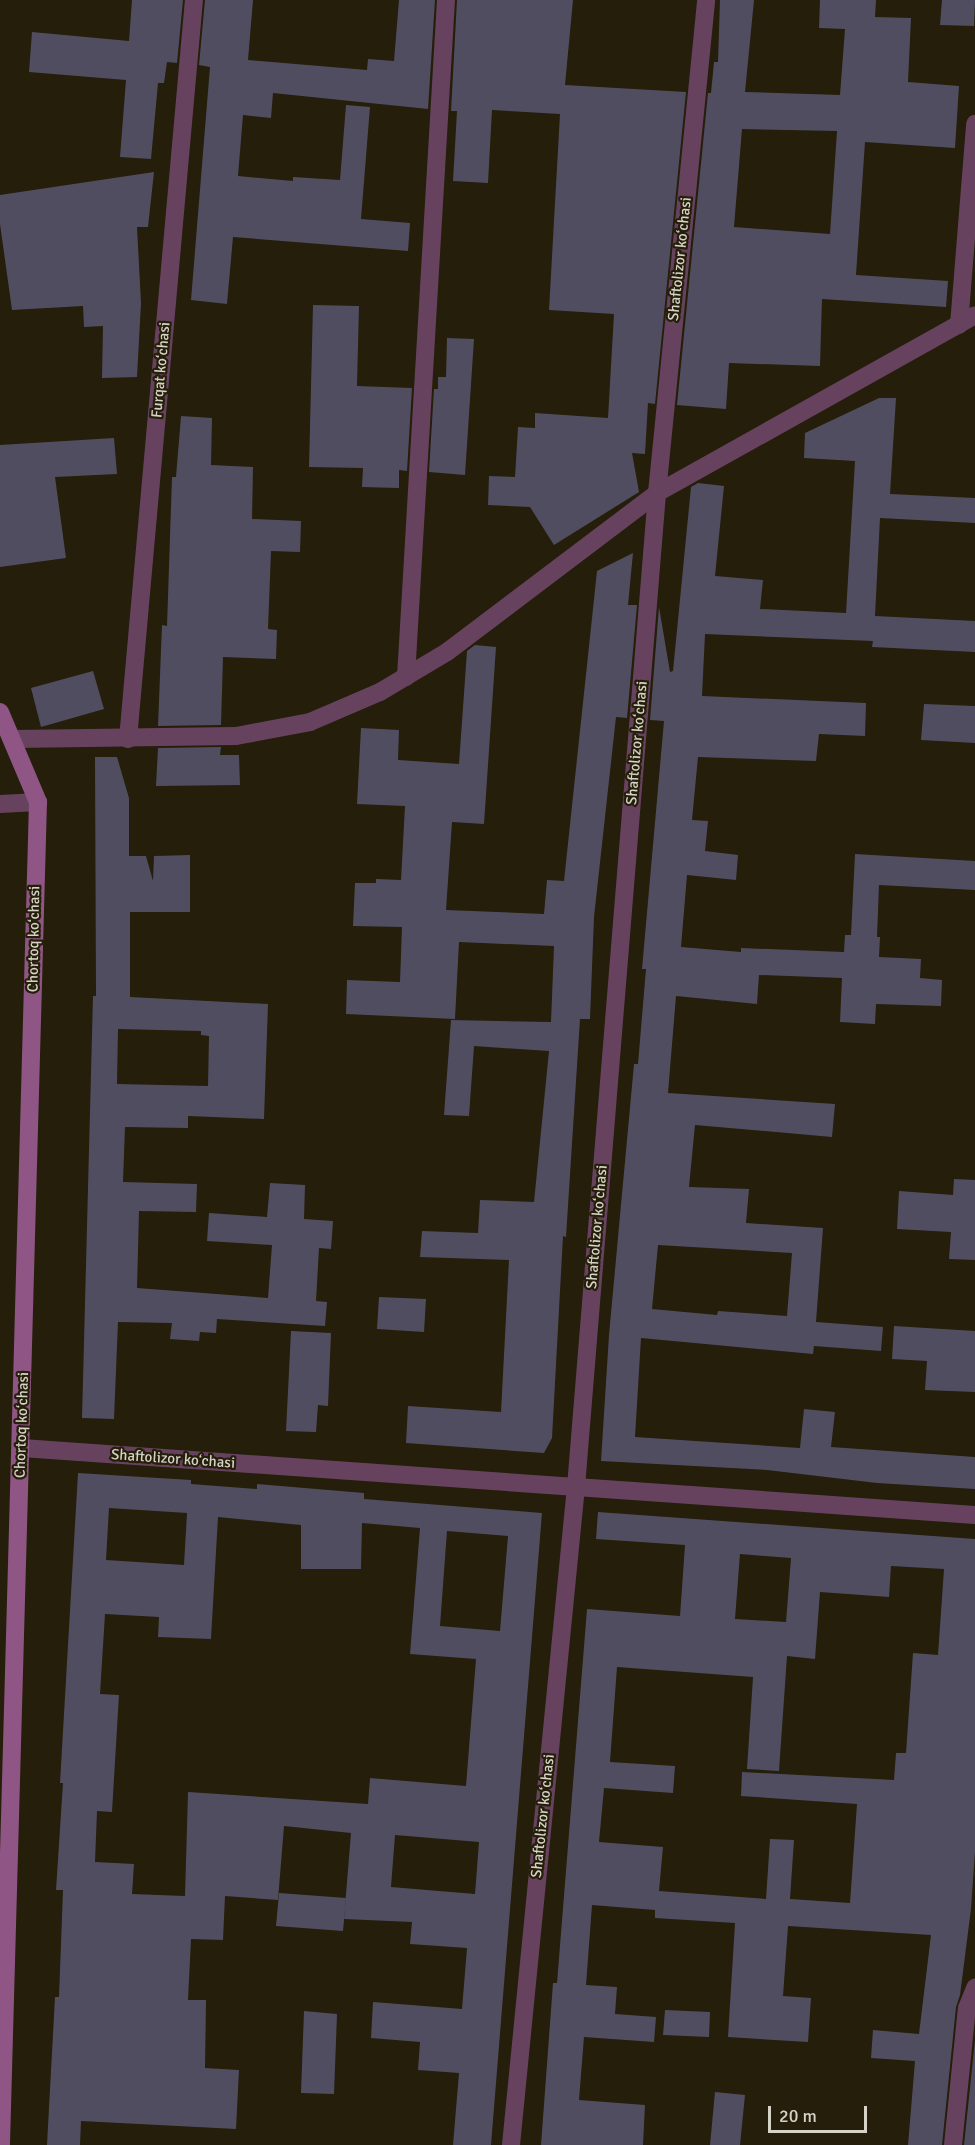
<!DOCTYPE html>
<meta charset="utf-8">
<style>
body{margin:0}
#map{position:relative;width:975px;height:2145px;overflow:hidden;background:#241e0a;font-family:Signika,sans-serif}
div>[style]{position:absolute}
.building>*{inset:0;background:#514d61}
.street>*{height:18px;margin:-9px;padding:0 9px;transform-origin:9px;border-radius:9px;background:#67425f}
.secondary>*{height:18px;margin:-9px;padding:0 9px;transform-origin:9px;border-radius:9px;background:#8f5584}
span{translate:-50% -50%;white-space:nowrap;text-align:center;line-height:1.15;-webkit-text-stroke:4.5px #241e0a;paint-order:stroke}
.street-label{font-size:15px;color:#d5d2c6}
.scale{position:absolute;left:768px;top:2106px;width:99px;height:27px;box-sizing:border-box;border:3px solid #d5d2c6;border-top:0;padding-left:8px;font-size:18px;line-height:21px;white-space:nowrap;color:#d5d2c6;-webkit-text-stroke:4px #241e0a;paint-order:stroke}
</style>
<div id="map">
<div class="building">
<i style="clip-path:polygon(132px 0,183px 0,177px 63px,167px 62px,164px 83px,158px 83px,151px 159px,120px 157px,126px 80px,29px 72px,32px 32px,129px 41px)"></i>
<i style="clip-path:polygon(205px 0,253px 0,248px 60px,367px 70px,368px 59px,394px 61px,399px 0,435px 0,428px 109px,273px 93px,271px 118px,243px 115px,238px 176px,293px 181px,293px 177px,340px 180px,346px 105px,370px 107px,361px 219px,410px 223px,408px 251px,233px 237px,227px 304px,191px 300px,210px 67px,199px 65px)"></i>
<i style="clip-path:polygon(457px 0,573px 0,565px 85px,686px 92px,655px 404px,648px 403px,645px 454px,632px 453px,639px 492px,554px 545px,530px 507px,488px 505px,489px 476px,515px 477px,518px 427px,535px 428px,535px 413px,608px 418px,614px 314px,549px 310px,560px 114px,492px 110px,488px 183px,453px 181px,457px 111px,451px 111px)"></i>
<i style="clip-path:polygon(evenodd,720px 0,754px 0,745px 92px,840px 95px,845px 29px,819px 28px,820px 0,876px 0,875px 17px,911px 18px,908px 82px,959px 86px,955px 148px,865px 142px,856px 275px,948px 281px,946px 307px,822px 299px,820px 366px,729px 363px,726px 409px,677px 405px,708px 93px,711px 93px,714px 62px,718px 62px,720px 0,742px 129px,837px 131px,830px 234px,734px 227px,742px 129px)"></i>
<i style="clip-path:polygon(942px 0,975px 0,974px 26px,940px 25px)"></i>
<i style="clip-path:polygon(154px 172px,148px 227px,137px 227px,141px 303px,137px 377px,102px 378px,103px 326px,84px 327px,83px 306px,12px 310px,0 224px,0 195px)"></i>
<i style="clip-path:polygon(313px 305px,359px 306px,357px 386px,412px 388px,407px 471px,399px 470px,399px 488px,362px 487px,363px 468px,309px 467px)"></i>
<i style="clip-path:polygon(447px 338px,474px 339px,465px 475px,429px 472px,434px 389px,438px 389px,438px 377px,446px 377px)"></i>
<i style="clip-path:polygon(evenodd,879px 398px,896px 398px,890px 494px,975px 498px,975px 523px,880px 518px,875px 616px,975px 621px,975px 652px,872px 647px,873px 641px,705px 634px,702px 696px,866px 703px,865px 736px,819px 734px,816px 761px,698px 757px,692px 820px,708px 821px,705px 851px,738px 855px,736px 880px,687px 875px,681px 947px,741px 952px,741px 948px,844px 952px,845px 935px,851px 935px,855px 854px,975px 861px,975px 890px,879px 885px,877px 937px,880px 937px,879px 957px,921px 959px,920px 978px,942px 980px,941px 1006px,876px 1004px,875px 1024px,840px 1022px,842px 978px,759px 975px,757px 1004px,676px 996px,668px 1093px,835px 1104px,832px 1137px,695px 1125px,689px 1187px,749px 1189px,746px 1223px,823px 1228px,816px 1322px,883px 1327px,881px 1351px,814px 1346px,813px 1354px,641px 1338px,635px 1437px,800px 1448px,804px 1409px,835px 1412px,831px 1447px,975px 1457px,975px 1489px,877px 1483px,767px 1470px,601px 1461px,609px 1335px,634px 1064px,638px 1064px,646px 969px,642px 969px,664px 721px,650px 720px,659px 607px,670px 672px,673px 671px,691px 487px,698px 483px,724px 486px,715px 576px,763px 580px,760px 609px,846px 613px,855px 461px,804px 458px,805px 433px,879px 398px,658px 1245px,792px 1253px,787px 1316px,718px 1311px,717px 1315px,652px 1309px,658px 1245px)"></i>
<i style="clip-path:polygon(181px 416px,212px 418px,211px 465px,253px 467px,252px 519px,301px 521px,300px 552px,271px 551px,268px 629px,277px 630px,276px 659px,223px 657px,221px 725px,158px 726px,162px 625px,167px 626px,172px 477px,176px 477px)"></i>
<i style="clip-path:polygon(114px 438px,117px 474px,55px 477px,66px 558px,0 567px,0 445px)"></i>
<i style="clip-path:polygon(633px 553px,628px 605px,637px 605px,627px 718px,616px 717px,594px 917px,590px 1019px,580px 1019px,566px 1237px,563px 1236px,552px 1438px,544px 1453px,406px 1443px,408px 1406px,501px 1412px,509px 1260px,420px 1257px,422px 1231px,478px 1233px,480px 1200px,534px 1202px,549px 1051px,474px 1046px,469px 1116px,444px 1115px,451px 1020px,551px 1022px,554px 946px,459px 942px,455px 1019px,346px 1014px,347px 980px,400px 982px,402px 927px,353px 926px,355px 883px,376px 883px,376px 879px,401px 880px,405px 806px,357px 804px,361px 728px,399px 730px,398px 760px,459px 764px,467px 651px,475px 645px,496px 647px,484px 824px,452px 822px,446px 910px,544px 914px,547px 880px,564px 881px,597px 571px)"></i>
<i style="clip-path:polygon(93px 671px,104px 709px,41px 727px,31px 688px)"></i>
<i style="clip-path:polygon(924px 704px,975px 706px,975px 743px,921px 740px)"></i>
<i style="clip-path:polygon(221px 747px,220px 755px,239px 755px,240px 785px,156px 786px,158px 748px)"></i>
<i style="clip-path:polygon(evenodd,95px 757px,117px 757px,129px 798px,129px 856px,146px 856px,153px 881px,154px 856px,190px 855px,190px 912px,130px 912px,130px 997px,268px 1004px,264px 1119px,188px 1116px,188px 1128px,125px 1127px,123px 1182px,197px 1184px,196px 1212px,139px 1211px,137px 1288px,268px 1298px,272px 1245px,207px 1241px,209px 1213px,267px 1217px,270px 1183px,305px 1185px,304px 1219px,333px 1221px,331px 1249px,319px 1248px,316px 1301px,327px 1302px,325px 1326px,217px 1319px,216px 1333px,200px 1332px,199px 1341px,170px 1339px,172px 1323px,118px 1322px,114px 1419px,82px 1418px,93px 996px,96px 996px,95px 757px,118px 1029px,201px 1031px,201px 1035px,209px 1036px,208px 1086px,117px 1084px,118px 1029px)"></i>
<i style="clip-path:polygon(954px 1179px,975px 1180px,975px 1260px,949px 1259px,951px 1232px,897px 1229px,899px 1191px,953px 1195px)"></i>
<i style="clip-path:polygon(379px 1297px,426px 1299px,424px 1332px,377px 1329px)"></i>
<i style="clip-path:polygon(894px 1326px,975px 1331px,975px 1392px,925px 1390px,927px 1361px,892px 1359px)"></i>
<i style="clip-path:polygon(291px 1331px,331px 1333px,328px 1406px,318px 1405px,316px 1432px,286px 1431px)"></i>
<i style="clip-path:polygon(evenodd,78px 1473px,191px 1480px,191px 1484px,257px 1489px,257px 1484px,364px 1493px,364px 1499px,542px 1513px,491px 2145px,453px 2145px,459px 2073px,418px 2070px,420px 2042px,371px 2038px,373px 2002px,462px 2009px,467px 1948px,410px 1944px,412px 1922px,344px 1919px,351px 1833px,284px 1826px,278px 1900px,225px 1896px,223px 1940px,191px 1939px,188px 2000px,206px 2000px,205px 2068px,239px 2070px,236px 2129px,81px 2121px,80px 2145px,47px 2145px,55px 1997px,59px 1997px,63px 1890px,56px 1890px,63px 1783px,60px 1783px,78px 1473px,109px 1508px,187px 1513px,184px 1565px,106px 1560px,109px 1508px,78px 1473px,218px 1517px,301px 1525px,301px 1569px,361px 1569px,362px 1523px,420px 1528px,410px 1654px,476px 1659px,466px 1786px,370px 1778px,368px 1804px,188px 1792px,185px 1896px,132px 1894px,134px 1864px,95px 1862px,97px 1811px,112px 1812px,119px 1695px,100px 1694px,105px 1614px,159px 1617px,158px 1637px,211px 1639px,218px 1517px,78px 1473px,447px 1531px,508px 1536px,500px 1631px,440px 1626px,447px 1531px,78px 1473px,395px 1835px,479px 1842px,475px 1894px,391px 1887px,395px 1835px)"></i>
<i style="clip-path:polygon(evenodd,598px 1512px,975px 1539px,975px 1851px,971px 1909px,960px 1995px,956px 2007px,942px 2145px,908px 2145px,915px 2061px,871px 2058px,873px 2030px,919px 2034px,931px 1935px,788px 1926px,783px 1996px,811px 1998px,808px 2042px,728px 2037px,735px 1923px,655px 1918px,655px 1910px,592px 1905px,586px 1985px,617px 1987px,615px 2014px,656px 2017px,654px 2042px,584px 2037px,579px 2100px,645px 2105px,643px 2145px,541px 2145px,553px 1983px,557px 1983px,587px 1609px,680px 1616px,685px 1545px,596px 1539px,598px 1512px,740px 1554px,791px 1558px,786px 1622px,735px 1619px,740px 1554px,598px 1512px,891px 1566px,944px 1569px,938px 1655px,913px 1653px,906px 1753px,896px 1753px,894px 1780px,742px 1772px,741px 1796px,857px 1804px,850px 1903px,790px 1899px,794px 1840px,770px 1839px,766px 1899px,659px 1891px,663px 1847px,599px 1842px,604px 1788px,673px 1793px,675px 1766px,610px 1762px,617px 1667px,753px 1677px,747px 1769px,779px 1771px,787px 1656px,815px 1659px,820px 1592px,889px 1597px,891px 1566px)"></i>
<i style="clip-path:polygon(279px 1893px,346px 1898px,343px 1931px,276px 1926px)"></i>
<i style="clip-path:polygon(665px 2010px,710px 2012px,709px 2037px,663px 2035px)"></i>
<i style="clip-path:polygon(304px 2011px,337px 2014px,334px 2094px,301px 2093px)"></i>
<i style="clip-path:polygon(975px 2040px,975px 2145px,964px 2145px)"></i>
<i style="clip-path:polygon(715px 2092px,745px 2095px,740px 2145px,710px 2145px)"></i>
</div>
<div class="street">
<i style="left:959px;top:325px;width:202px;rotate:-85.4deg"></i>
<i style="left:406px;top:677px;width:678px;rotate:-86.62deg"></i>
<i style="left:13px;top:739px;width:223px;rotate:-0.8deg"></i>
<i style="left:236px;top:736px;width:75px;rotate:-10.7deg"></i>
<i style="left:310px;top:722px;width:76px;rotate:-23.2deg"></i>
<i style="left:380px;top:692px;width:78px;rotate:-30.8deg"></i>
<i style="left:447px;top:652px;width:263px;rotate:-37.1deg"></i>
<i style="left:657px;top:493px;width:364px;rotate:-29.2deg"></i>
<i style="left:128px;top:739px;width:742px;rotate:-84.9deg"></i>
<i style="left:0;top:804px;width:38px;rotate:-3deg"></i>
<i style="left:22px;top:1448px;width:955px;rotate:4.02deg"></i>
<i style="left:511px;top:2145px;width:661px;rotate:-84.36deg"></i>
<i style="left:576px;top:1487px;width:997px;rotate:-85.34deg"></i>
<i style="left:657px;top:493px;width:495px;rotate:-84.3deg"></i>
<i style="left:953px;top:2145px;width:138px;rotate:-84.2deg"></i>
<i style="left:967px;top:2008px;width:22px;rotate:-68deg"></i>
</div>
<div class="secondary">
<i style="left:0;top:712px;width:98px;rotate:67.1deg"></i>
<i style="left:38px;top:802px;width:1344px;rotate:91.58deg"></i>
</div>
<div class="street-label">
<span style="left:680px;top:259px;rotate:-84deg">Shaftolizor koʻchasi</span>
<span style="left:161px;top:370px;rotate:-85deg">Furqat koʻchasi</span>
<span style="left:637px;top:743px;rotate:-85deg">Shaftolizor koʻchasi</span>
<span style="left:34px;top:939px;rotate:-89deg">Chortoq koʻchasi</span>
<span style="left:597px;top:1227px;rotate:-85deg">Shaftolizor koʻchasi</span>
<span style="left:22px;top:1425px;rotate:-88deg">Chortoq koʻchasi</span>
<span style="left:173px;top:1459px;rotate:4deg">Shaftolizor koʻchasi</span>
<span style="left:543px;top:1816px;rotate:-84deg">Shaftolizor koʻchasi</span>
</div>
<div class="scale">20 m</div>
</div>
